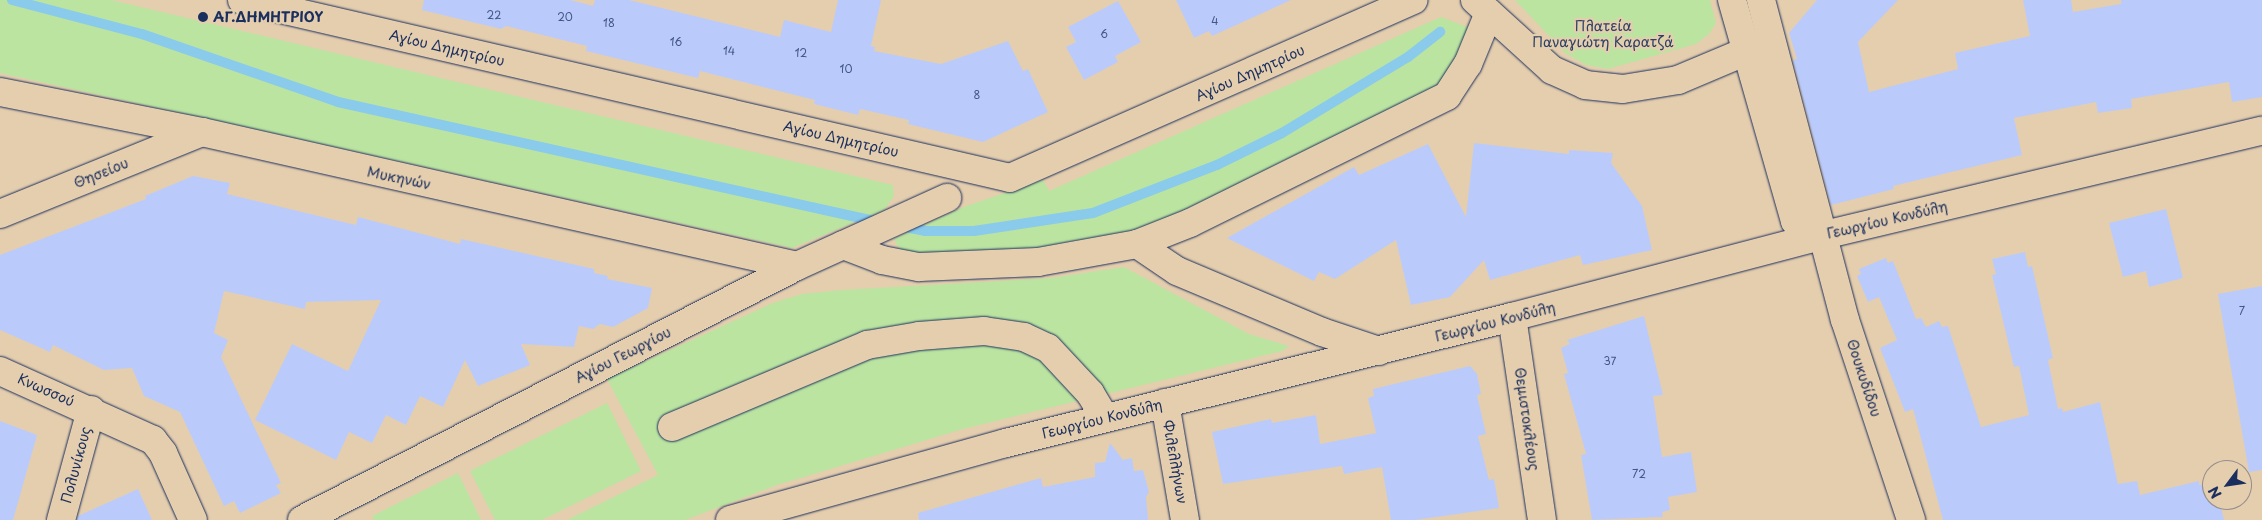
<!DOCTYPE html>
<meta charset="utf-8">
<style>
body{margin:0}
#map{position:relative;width:2262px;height:520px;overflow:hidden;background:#e5ceae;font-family:"Playpen Sans",sans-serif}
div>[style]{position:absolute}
.green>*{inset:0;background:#bbe4a1}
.stream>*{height:10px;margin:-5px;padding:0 5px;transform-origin:5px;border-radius:5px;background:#8acaeb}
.building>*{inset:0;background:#bacbfb}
.roads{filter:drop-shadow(0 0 1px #1b2f5e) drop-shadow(0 0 1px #1b2f5e)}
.minor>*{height:28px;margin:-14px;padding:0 14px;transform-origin:14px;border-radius:14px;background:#e5ceae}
.dots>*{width:14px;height:14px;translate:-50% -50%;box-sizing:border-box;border:2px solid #e5ceae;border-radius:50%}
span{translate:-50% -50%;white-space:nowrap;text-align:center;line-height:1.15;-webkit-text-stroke:4.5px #e5ceae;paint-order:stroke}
.number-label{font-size:11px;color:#435685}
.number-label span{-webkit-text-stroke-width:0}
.poi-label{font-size:14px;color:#1b2f5e;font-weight:700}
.left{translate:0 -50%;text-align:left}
.park-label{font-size:14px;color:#2b4165}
.street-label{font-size:14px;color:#1b2f5e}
.north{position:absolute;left:2202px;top:460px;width:50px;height:50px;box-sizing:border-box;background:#e5ceae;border:1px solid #948e8e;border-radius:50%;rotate:239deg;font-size:14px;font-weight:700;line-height:20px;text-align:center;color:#1b2f5e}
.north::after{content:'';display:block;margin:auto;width:18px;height:22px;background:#1b2f5e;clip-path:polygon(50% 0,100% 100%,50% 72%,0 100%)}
</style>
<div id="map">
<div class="green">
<i style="clip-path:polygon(0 0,111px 0,893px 185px,894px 196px,884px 210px,792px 248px,0 73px)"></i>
<i style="clip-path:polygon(1515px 0,1710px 0,1716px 23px,1709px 34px,1696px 44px,1608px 69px,1586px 65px,1565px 53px)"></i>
<i style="clip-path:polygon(1441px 17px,1473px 29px,1442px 90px,1167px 223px,1063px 250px,904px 257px,894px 239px,966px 206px,1043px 180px,1049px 191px)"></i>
<i style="clip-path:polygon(1124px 267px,1249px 334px,1289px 346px,1282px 351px,963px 429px,777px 485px,685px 520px,567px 520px,658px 475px,607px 379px,773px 303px,802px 294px,841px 290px,1051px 278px)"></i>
<i style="clip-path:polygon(607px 403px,641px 471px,542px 520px,495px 520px,470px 471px)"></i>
<i style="clip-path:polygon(458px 473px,481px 520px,374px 520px,372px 516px)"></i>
</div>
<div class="stream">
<i style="left:12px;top:0;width:134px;rotate:14.7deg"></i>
<i style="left:142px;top:34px;width:207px;rotate:19.1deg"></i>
<i style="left:338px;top:102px;width:554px;rotate:12.51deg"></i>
<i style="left:900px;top:226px;width:25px;rotate:11deg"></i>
<i style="left:925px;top:231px;width:49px"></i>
<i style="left:974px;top:231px;width:120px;rotate:-8.6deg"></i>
<i style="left:1093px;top:213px;width:133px;rotate:-21.2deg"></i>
<i style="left:1217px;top:165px;width:72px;rotate:-26.2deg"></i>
<i style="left:1282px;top:133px;width:147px;rotate:-31.1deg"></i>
<i style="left:1408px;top:57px;width:41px;rotate:-38deg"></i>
</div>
<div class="building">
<i style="clip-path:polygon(424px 0,570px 0,593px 6px,595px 0,629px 0,780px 37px,784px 20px,831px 32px,838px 0,881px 0,871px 46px,875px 47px,874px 51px,941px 64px,1008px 41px,1023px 71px,1028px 69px,1048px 112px,983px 142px,908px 124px,909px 120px,860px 109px,858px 115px,814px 104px,815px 100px,700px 71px,698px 78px,586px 51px,587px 46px,506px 26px,501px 29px,422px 10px)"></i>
<i style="clip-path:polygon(1176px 0,1291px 0,1212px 36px,1209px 31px,1194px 38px)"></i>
<i style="clip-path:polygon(1817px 0,1898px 0,1858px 42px,1869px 92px,1958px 69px,1955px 53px,2030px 36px,2023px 0,2071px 0,2073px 12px,2121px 4px,2121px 0,2262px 0,2262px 97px,2232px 102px,2229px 82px,2131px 99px,2132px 108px,2098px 113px,2096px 102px,2014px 118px,2022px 155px,1893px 186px,1894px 189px,1831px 205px,1793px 60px,1797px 59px,1789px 33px)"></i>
<i style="clip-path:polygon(1118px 1px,1141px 42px,1115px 56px,1118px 62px,1084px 80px,1066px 47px,1076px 42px,1068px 27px)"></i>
<i style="clip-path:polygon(1474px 143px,1569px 154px,1569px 150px,1613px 153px,1611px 163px,1642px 206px,1652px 250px,1583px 265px,1580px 255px,1490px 280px,1484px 260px,1450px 297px,1411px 305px,1396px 240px,1335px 279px,1319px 272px,1314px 281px,1227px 238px,1354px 167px,1359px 175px,1428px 144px,1466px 217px)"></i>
<i style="clip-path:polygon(193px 176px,230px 183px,227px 194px,356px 225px,358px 217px,460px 244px,461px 239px,594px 269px,594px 273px,608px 276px,607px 279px,652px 288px,648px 308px,613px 327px,600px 324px,593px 329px,579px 326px,574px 347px,521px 344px,530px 365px,478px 386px,465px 360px,443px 407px,420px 396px,406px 425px,386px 415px,372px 443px,349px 432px,336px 460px,255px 420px,292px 344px,348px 371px,381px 300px,306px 302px,305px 309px,224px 291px,214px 333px,228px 340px,221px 357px,281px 483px,276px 485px,281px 493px,240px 513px,234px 501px,224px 506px,180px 412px,144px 396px,132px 368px,104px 370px,53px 345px,50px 352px,0 330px,0 255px,146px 199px,145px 196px)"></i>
<i style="clip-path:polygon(2166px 209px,2183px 278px,2149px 287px,2146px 271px,2123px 277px,2109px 223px)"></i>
<i style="clip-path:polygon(2025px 252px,2028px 267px,2032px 266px,2053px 358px,2048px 360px,2058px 409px,2062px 408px,2063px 412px,2100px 402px,2118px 484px,2137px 481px,2140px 495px,2199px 481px,2199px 485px,2212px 482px,2212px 500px,2224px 500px,2225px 506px,2221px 507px,2224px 520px,1943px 520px,1913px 409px,1905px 412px,1880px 348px,1897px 340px,1879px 297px,1868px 302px,1857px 276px,1861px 274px,1859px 269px,1886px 258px,1888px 263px,1893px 261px,1916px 319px,1921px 318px,1926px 327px,1939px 321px,1942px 327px,1948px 326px,1981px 427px,2029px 415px,2019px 366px,2014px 367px,1992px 275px,1996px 274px,1992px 259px)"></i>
<i style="clip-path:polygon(2262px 286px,2262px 470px,2249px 472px,2218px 294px)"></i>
<i style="clip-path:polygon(1644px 316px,1663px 395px,1653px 396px,1662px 457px,1691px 452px,1697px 492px,1668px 497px,1670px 510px,1662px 512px,1663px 517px,1592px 520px,1581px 455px,1586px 454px,1564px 374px,1568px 373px,1561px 348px,1570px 344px,1567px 340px)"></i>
<i style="clip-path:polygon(1470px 366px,1477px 374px,1481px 394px,1477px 395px,1486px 434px,1478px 436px,1489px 480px,1494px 479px,1499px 508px,1415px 520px,1391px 520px,1382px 467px,1344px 474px,1342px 466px,1223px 484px,1212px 432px,1271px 419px,1272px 423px,1316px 415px,1320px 444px,1376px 433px,1368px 398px,1374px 396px,1373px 389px)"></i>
<i style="clip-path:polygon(0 421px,37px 435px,13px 520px,0 520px)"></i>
<i style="clip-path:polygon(1110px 443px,1123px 460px,1132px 458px,1134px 471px,1143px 470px,1149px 492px,1146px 497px,1148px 520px,919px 520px,918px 513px,1041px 478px,1043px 487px,1095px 477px,1095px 463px,1105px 462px)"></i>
<i style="clip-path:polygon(138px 489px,152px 520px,77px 520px,78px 516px)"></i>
</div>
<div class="roads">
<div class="minor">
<i style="left:242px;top:0;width:788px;rotate:13.05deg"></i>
<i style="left:1010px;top:178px;width:441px;rotate:-23.8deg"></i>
<i style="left:1475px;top:0;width:104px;rotate:42.3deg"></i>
<i style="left:1552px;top:70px;width:36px;rotate:24deg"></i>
<i style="left:1585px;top:85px;width:38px;rotate:6deg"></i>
<i style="left:1623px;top:89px;width:56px;rotate:-9.3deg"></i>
<i style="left:1678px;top:80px;width:75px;rotate:-22.8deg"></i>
<i style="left:1732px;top:0;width:230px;rotate:74.1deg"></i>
<i style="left:1795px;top:221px;width:19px;rotate:43deg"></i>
<i style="left:1809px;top:234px;width:15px;rotate:4deg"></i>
<i style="left:1761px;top:0;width:331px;rotate:75.3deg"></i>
<i style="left:1845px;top:320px;width:211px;rotate:71.7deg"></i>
<i style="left:0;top:92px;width:206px;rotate:11.2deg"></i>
<i style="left:202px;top:132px;width:610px;rotate:12.69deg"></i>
<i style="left:0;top:214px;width:218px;rotate:-22.1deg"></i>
<i style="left:1137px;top:244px;width:48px;rotate:34deg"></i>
<i style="left:1177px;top:271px;width:157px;rotate:22.8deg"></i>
<i style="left:1322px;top:332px;width:60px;rotate:18.4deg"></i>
<i style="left:843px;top:245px;width:42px;rotate:21deg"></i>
<i style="left:882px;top:260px;width:38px;rotate:11deg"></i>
<i style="left:919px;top:267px;width:119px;rotate:-2.4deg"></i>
<i style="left:1038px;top:262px;width:101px;rotate:-10.3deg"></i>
<i style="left:1137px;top:244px;width:57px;rotate:-21.6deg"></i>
<i style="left:1190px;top:223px;width:287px;rotate:-26.3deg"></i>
<i style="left:1447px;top:96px;width:38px;rotate:-57deg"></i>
<i style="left:1468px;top:64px;width:55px;rotate:-67.6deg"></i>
<i style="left:1512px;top:317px;width:205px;rotate:81.6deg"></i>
<i style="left:0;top:371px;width:168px;rotate:24.3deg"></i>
<i style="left:153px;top:440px;width:16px;rotate:52deg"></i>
<i style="left:163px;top:453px;width:73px;rotate:65.9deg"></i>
<i style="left:1165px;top:403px;width:119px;rotate:80.3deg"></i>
<i style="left:672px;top:427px;width:212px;rotate:-22.8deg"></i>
<i style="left:867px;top:345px;width:53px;rotate:-9.8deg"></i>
<i style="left:919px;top:336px;width:65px;rotate:-4.4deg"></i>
<i style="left:984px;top:331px;width:40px;rotate:8.5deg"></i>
<i style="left:1024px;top:337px;width:26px;rotate:25deg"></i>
<i style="left:1048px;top:348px;width:62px;rotate:47deg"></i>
<i style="left:1090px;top:393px;width:29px;rotate:59deg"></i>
<i style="left:61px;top:520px;width:114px;rotate:-74.7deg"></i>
<i style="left:302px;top:520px;width:556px;rotate:-27.16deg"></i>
<i style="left:797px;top:266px;width:165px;rotate:-24.4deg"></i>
<i style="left:730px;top:520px;width:287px;rotate:-15.6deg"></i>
<i style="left:1006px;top:443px;width:521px;rotate:-13.98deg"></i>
<i style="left:1512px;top:317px;width:323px;rotate:-14.7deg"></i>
<i style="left:1824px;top:235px;width:450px;rotate:-13.4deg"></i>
</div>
</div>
<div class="dots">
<i style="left:203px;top:17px;background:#1b2f5e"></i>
</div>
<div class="number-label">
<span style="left:494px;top:15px">22</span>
<span style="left:565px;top:17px">20</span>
<span style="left:1215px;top:21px">4</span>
<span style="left:609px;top:23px">18</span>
<span style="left:1104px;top:34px">6</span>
<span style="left:676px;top:42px">16</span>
<span style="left:729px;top:51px">14</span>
<span style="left:801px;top:53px">12</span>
<span style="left:846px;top:69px">10</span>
<span style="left:977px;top:95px">8</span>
<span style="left:2242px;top:311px">7</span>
<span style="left:1610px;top:361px">37</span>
<span style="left:1639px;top:474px">72</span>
</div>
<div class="poi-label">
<span class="left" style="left:213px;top:17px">ΑΓ.ΔΗΜΗΤΡΙΟΥ</span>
</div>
<div class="park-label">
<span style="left:1603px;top:34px">Πλατεία<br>Παναγιώτη Καρατζά</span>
</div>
<div class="street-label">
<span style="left:447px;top:48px;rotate:13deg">Αγίου Δημητρίου</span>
<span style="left:1250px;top:73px;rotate:-24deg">Αγίου Δημητρίου</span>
<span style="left:841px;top:139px;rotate:13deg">Αγίου Δημητρίου</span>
<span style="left:101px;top:173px;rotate:-22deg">Θησείου</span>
<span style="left:399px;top:178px;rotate:12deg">Μυκηνών</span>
<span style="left:1887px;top:220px;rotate:-13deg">Γεωργίου Κονδύλη</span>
<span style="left:1495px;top:322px;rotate:-14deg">Γεωργίου Κονδύλη</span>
<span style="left:623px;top:355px;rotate:-27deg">Αγίου Γεωργίου</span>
<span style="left:1864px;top:378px;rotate:72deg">Θουκυδίδου</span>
<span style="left:46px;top:390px;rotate:24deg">Κνωσσού</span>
<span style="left:1102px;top:419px;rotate:-14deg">Γεωργίου Κονδύλη</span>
<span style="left:1527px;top:419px;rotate:82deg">Θεμιστοκλέους</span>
<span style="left:1175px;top:462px;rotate:80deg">Φιλελλήνων</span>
<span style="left:76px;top:465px;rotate:-75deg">Πολυνίκους</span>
</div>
<div class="north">N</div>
</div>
